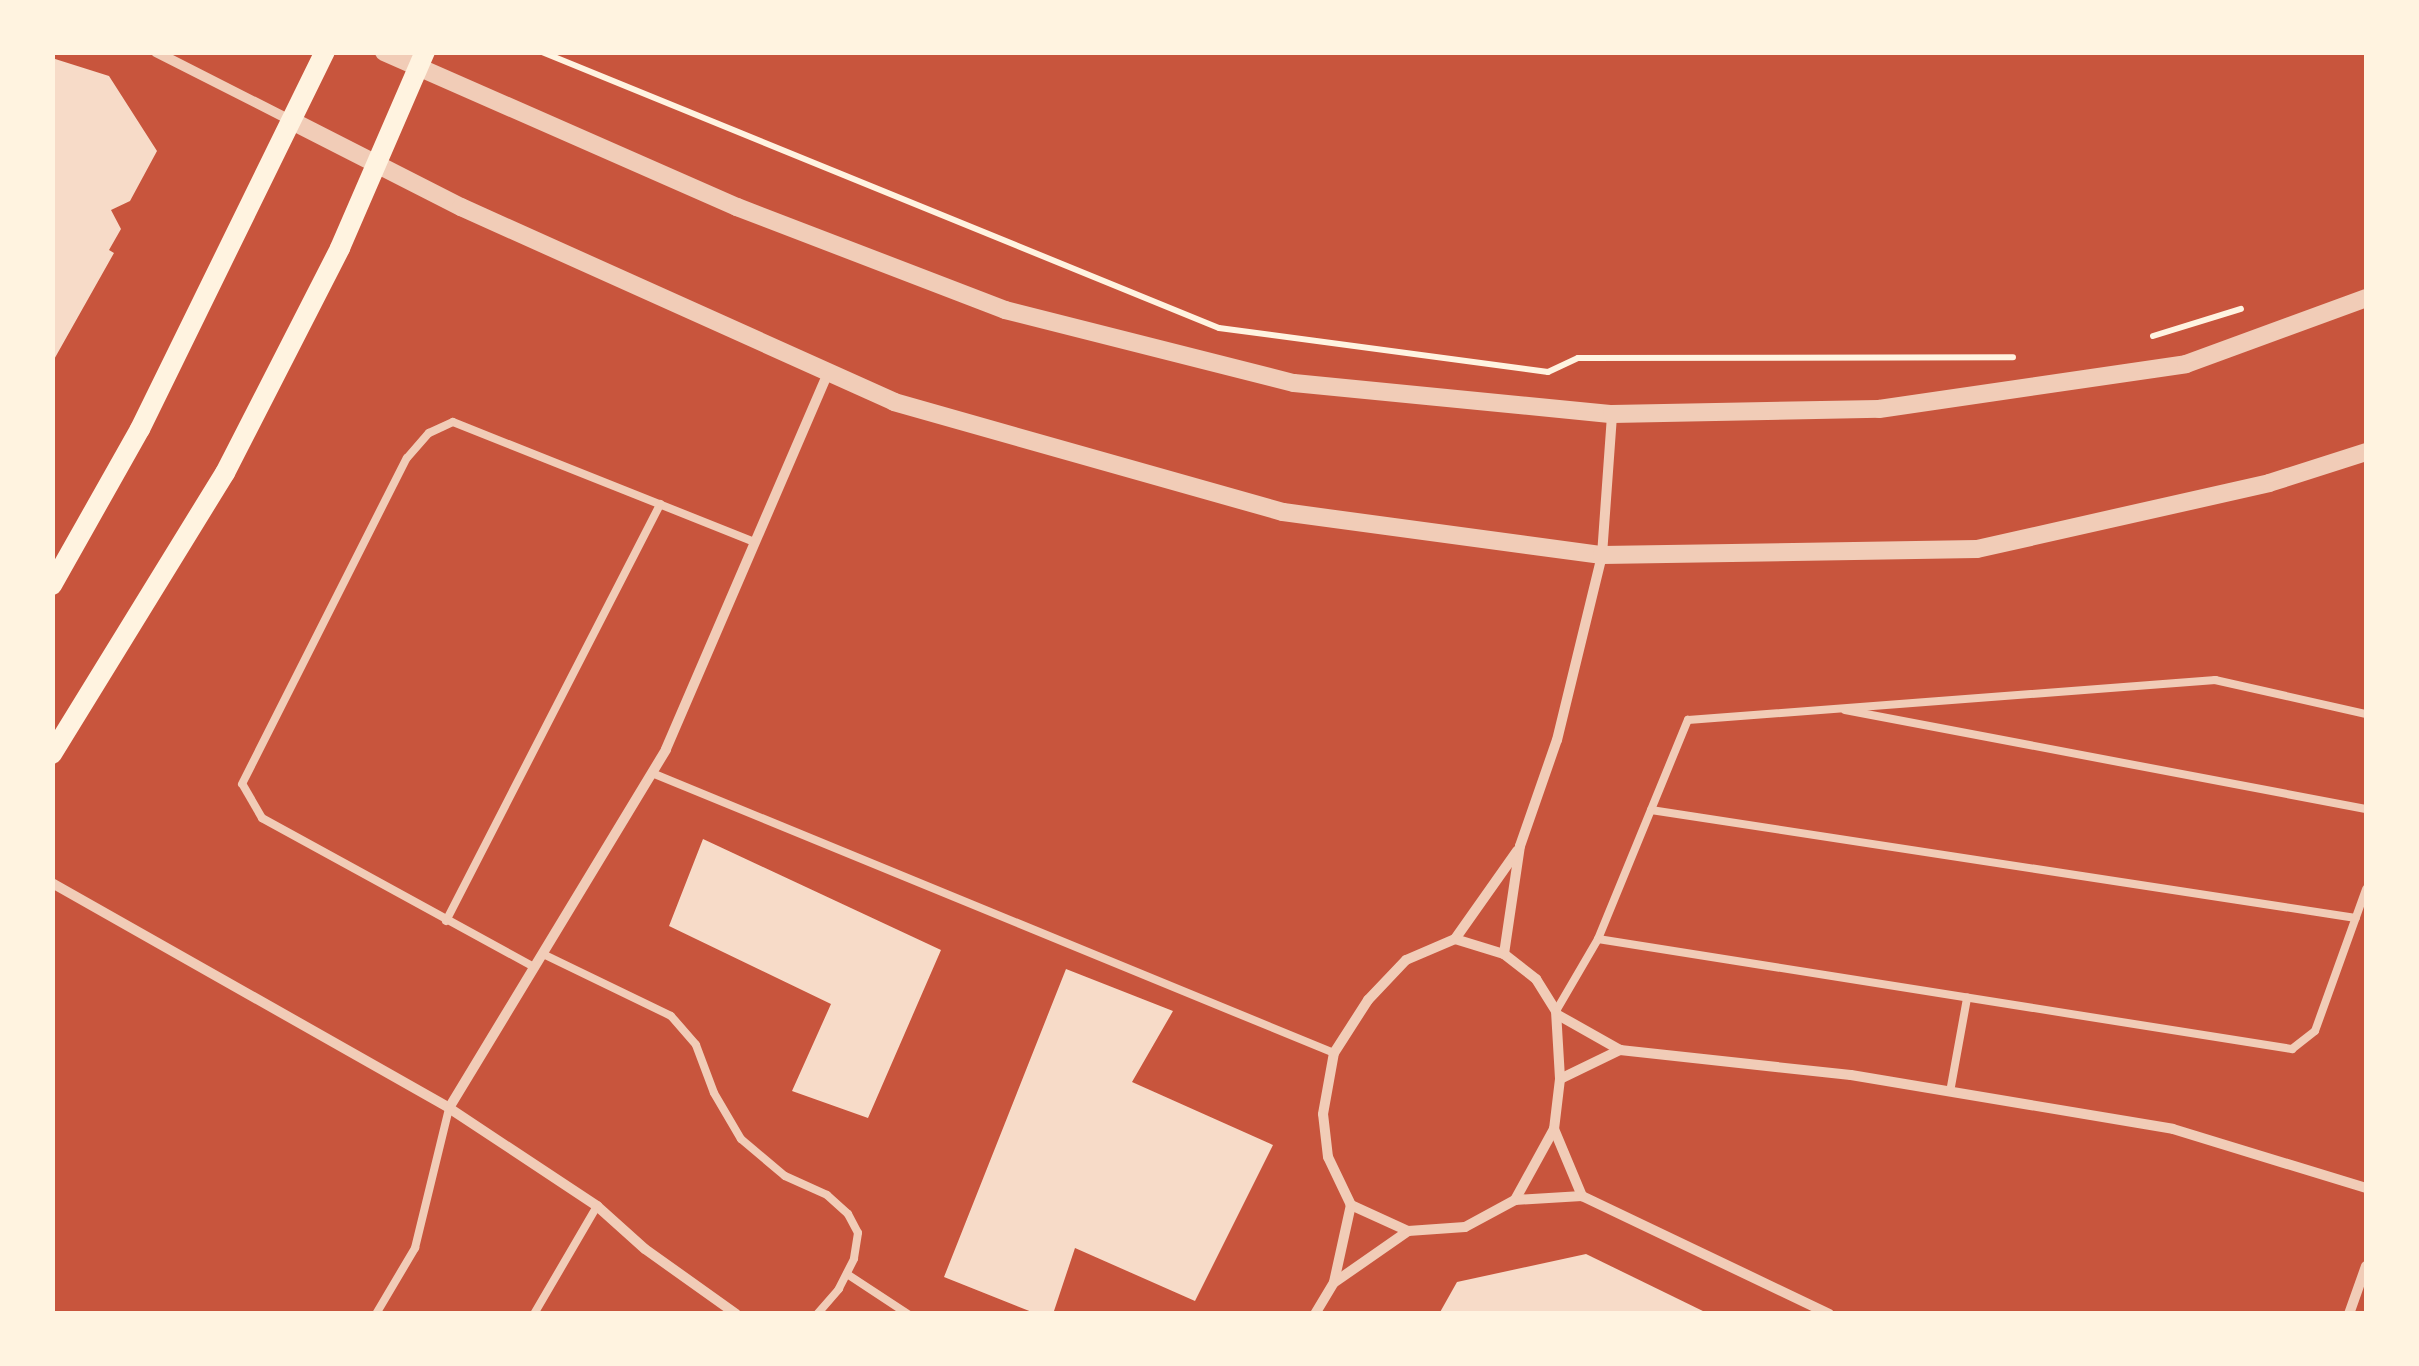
<!DOCTYPE html>
<style>
body{margin:0}
#map{position:relative;width:2419px;height:1366px;overflow:hidden;background:#c8553d;font-family:"Crimson Pro",serif}
div>[style]{position:absolute}
.building>*{inset:0;background:#f7dbc8}
.path>*{height:6px;margin:-3px;padding:0 3px;transform-origin:3px;border-radius:3px;background:#fff3e0}
.service>*{height:8px;margin:-4px;padding:0 4px;transform-origin:4px;border-radius:4px;background:#f1ccb7}
.minor>*{height:10px;margin:-5px;padding:0 5px;transform-origin:5px;border-radius:5px;background:#f1ccb7}
.tertiary>*{height:18px;margin:-9px;padding:0 9px;transform-origin:9px;border-radius:9px;background:#f1ccb7}
.secondary>*{height:20px;margin:-10px;padding:0 10px;transform-origin:10px;border-radius:10px;background:#fff3e0}
span{translate:-50% -50%;white-space:nowrap;text-align:center;line-height:1.15;-webkit-text-stroke:10px #fff3e0;paint-order:stroke}
.frame{position:absolute;inset:0;border:55px solid #fff3e0;pointer-events:none}
</style>
<div id="map">
<div class="building">
<i style="clip-path:polygon(52px 58px,109px 76px,157px 151px,130px 201px,111px 210px,121px 229px,109px 250px,114px 253px,52px 363px)"></i>
<i style="clip-path:polygon(703px 839px,941px 950px,868px 1118px,792px 1091px,831px 1004px,669px 926px)"></i>
<i style="clip-path:polygon(1066px 969px,1173px 1011px,1132px 1082px,1273px 1145px,1195px 1301px,1075px 1248px,1053px 1314px,1037px 1314px,944px 1277px)"></i>
<i style="clip-path:polygon(1586px 1254px,1709px 1314px,1439px 1314px,1457px 1282px)"></i>
</div>
<div class="path">
<i style="left:542px;top:52px;width:731px;rotate:22.18deg"></i>
<i style="left:1219px;top:328px;width:332px;rotate:7.6deg"></i>
<i style="left:1548px;top:372px;width:33px;rotate:-25deg"></i>
<i style="left:1578px;top:358px;width:435px;rotate:-0.1deg"></i>
<i style="left:2153px;top:336px;width:92px;rotate:-17.1deg"></i>
</div>
<div class="service">
<i style="left:1845px;top:710px;width:530px;rotate:10.76deg"></i>
<i style="left:652px;top:773px;width:737px;rotate:22.32deg"></i>
<i style="left:1651px;top:810px;width:713px;rotate:8.71deg"></i>
<i style="left:446px;top:921px;width:469px;rotate:-62.8deg"></i>
<i style="left:1598px;top:939px;width:703px;rotate:9.01deg"></i>
<i style="left:2292px;top:1049px;width:29px;rotate:-38deg"></i>
<i style="left:2315px;top:1031px;width:151px;rotate:-70.2deg"></i>
<i style="left:543px;top:954px;width:142px;rotate:25.8deg"></i>
<i style="left:671px;top:1016px;width:38px;rotate:49deg"></i>
<i style="left:696px;top:1045px;width:51px;rotate:69.4deg"></i>
<i style="left:714px;top:1093px;width:53px;rotate:59.6deg"></i>
<i style="left:741px;top:1139px;width:57px;rotate:40.1deg"></i>
<i style="left:785px;top:1176px;width:46px;rotate:24.3deg"></i>
<i style="left:827px;top:1195px;width:28px;rotate:42deg"></i>
<i style="left:848px;top:1214px;width:21px;rotate:62deg"></i>
<i style="left:858px;top:1233px;width:26px;rotate:99deg"></i>
<i style="left:854px;top:1259px;width:34px;rotate:117deg"></i>
<i style="left:839px;top:1289px;width:33px;rotate:131deg"></i>
<i style="left:534px;top:967px;width:310px;rotate:-151.3deg"></i>
<i style="left:262px;top:818px;width:39px;rotate:-120deg"></i>
<i style="left:242px;top:784px;width:365px;rotate:-63.2deg"></i>
<i style="left:407px;top:458px;width:33px;rotate:-49deg"></i>
<i style="left:429px;top:433px;width:26px;rotate:-25deg"></i>
<i style="left:453px;top:422px;width:325px;rotate:21.7deg"></i>
<i style="left:1556px;top:1011px;width:83px;rotate:-59.7deg"></i>
<i style="left:1598px;top:939px;width:237px;rotate:-67.7deg"></i>
<i style="left:1688px;top:720px;width:529px;rotate:-4.34deg"></i>
<i style="left:2215px;top:680px;width:155px;rotate:12.7deg"></i>
<i style="left:1950px;top:1092px;width:96px;rotate:-79.7deg"></i>
<i style="left:847px;top:1274px;width:73px;rotate:33.3deg"></i>
<i style="left:376px;top:1314px;width:77px;rotate:-59.4deg"></i>
<i style="left:415px;top:1248px;width:144px;rotate:-76.3deg"></i>
<i style="left:534px;top:1314px;width:125px;rotate:-59.7deg"></i>
</div>
<div class="minor">
<i style="left:156px;top:52px;width:153px;rotate:26.9deg"></i>
<i style="left:52px;top:883px;width:456px;rotate:29.5deg"></i>
<i style="left:449px;top:1108px;width:178px;rotate:33.5deg"></i>
<i style="left:597px;top:1206px;width:64px;rotate:41.9deg"></i>
<i style="left:645px;top:1249px;width:112px;rotate:35.5deg"></i>
<i style="left:1455px;top:939px;width:51px;rotate:17deg"></i>
<i style="left:1504px;top:954px;width:41px;rotate:38deg"></i>
<i style="left:1536px;top:979px;width:38px;rotate:58deg"></i>
<i style="left:1556px;top:1011px;width:68px;rotate:86.6deg"></i>
<i style="left:1560px;top:1079px;width:50px;rotate:96.8deg"></i>
<i style="left:1554px;top:1129px;width:81px;rotate:118.8deg"></i>
<i style="left:1515px;top:1200px;width:57px;rotate:151.6deg"></i>
<i style="left:1465px;top:1227px;width:57px;rotate:176deg"></i>
<i style="left:1408px;top:1231px;width:63px;rotate:-155.5deg"></i>
<i style="left:1351px;top:1205px;width:53px;rotate:-115.6deg"></i>
<i style="left:1328px;top:1157px;width:43px;rotate:-96.6deg"></i>
<i style="left:1323px;top:1114px;width:62px;rotate:-79.8deg"></i>
<i style="left:1334px;top:1053px;width:63px;rotate:-57.3deg"></i>
<i style="left:1368px;top:1000px;width:55px;rotate:-46.5deg"></i>
<i style="left:1406px;top:960px;width:53px;rotate:-23.2deg"></i>
<i style="left:1455px;top:939px;width:108px;rotate:-54.8deg"></i>
<i style="left:1504px;top:954px;width:109px;rotate:-81.6deg"></i>
<i style="left:1520px;top:846px;width:112px;rotate:-70.8deg"></i>
<i style="left:1557px;top:740px;width:190px;rotate:-76.3deg"></i>
<i style="left:1602px;top:555px;width:141px;rotate:-85.9deg"></i>
<i style="left:1558px;top:1015px;width:71px;rotate:29.4deg"></i>
<i style="left:1620px;top:1050px;width:232px;rotate:6.2deg"></i>
<i style="left:1851px;top:1075px;width:326px;rotate:9.5deg"></i>
<i style="left:2173px;top:1129px;width:202px;rotate:17deg"></i>
<i style="left:1560px;top:1079px;width:67px;rotate:-25.8deg"></i>
<i style="left:449px;top:1108px;width:419px;rotate:-58.8deg"></i>
<i style="left:666px;top:749px;width:409px;rotate:-66.7deg"></i>
<i style="left:1554px;top:1129px;width:73px;rotate:67.3deg"></i>
<i style="left:1515px;top:1200px;width:67px;rotate:-3.4deg"></i>
<i style="left:1582px;top:1196px;width:274px;rotate:25.5deg"></i>
<i style="left:1335px;top:1282px;width:89px;rotate:-34.9deg"></i>
<i style="left:1315px;top:1314px;width:37px;rotate:-59deg"></i>
<i style="left:1334px;top:1282px;width:79px;rotate:-77.6deg"></i>
<i style="left:2349px;top:1314px;width:51px;rotate:-70.5deg"></i>
</div>
<div class="tertiary">
<i style="left:384px;top:52px;width:386px;rotate:23.7deg"></i>
<i style="left:737px;top:207px;width:287px;rotate:21deg"></i>
<i style="left:1005px;top:310px;width:298px;rotate:14.2deg"></i>
<i style="left:1294px;top:383px;width:320px;rotate:5.6deg"></i>
<i style="left:1612px;top:414px;width:267px;rotate:-1.1deg"></i>
<i style="left:1879px;top:409px;width:310px;rotate:-8.3deg"></i>
<i style="left:2186px;top:364px;width:192px;rotate:-20.1deg"></i>
<i style="left:292px;top:121px;width:190px;rotate:27deg"></i>
<i style="left:461px;top:207px;width:475px;rotate:24.2deg"></i>
<i style="left:894px;top:402px;width:404px;rotate:15.8deg"></i>
<i style="left:1283px;top:512px;width:322px;rotate:7.7deg"></i>
<i style="left:1602px;top:555px;width:375px;rotate:-0.9deg"></i>
<i style="left:1977px;top:549px;width:299px;rotate:-12.7deg"></i>
<i style="left:2269px;top:483px;width:102px;rotate:-17.7deg"></i>
</div>
<div class="secondary">
<i style="left:52px;top:585px;width:179px;rotate:-60.6deg"></i>
<i style="left:140px;top:429px;width:420px;rotate:-63.9deg"></i>
<i style="left:52px;top:754px;width:330px;rotate:-58.4deg"></i>
<i style="left:225px;top:473px;width:253px;rotate:-62.9deg"></i>
<i style="left:340px;top:248px;width:214px;rotate:-66.6deg"></i>
</div>
<div class="frame"></div>
</div>
